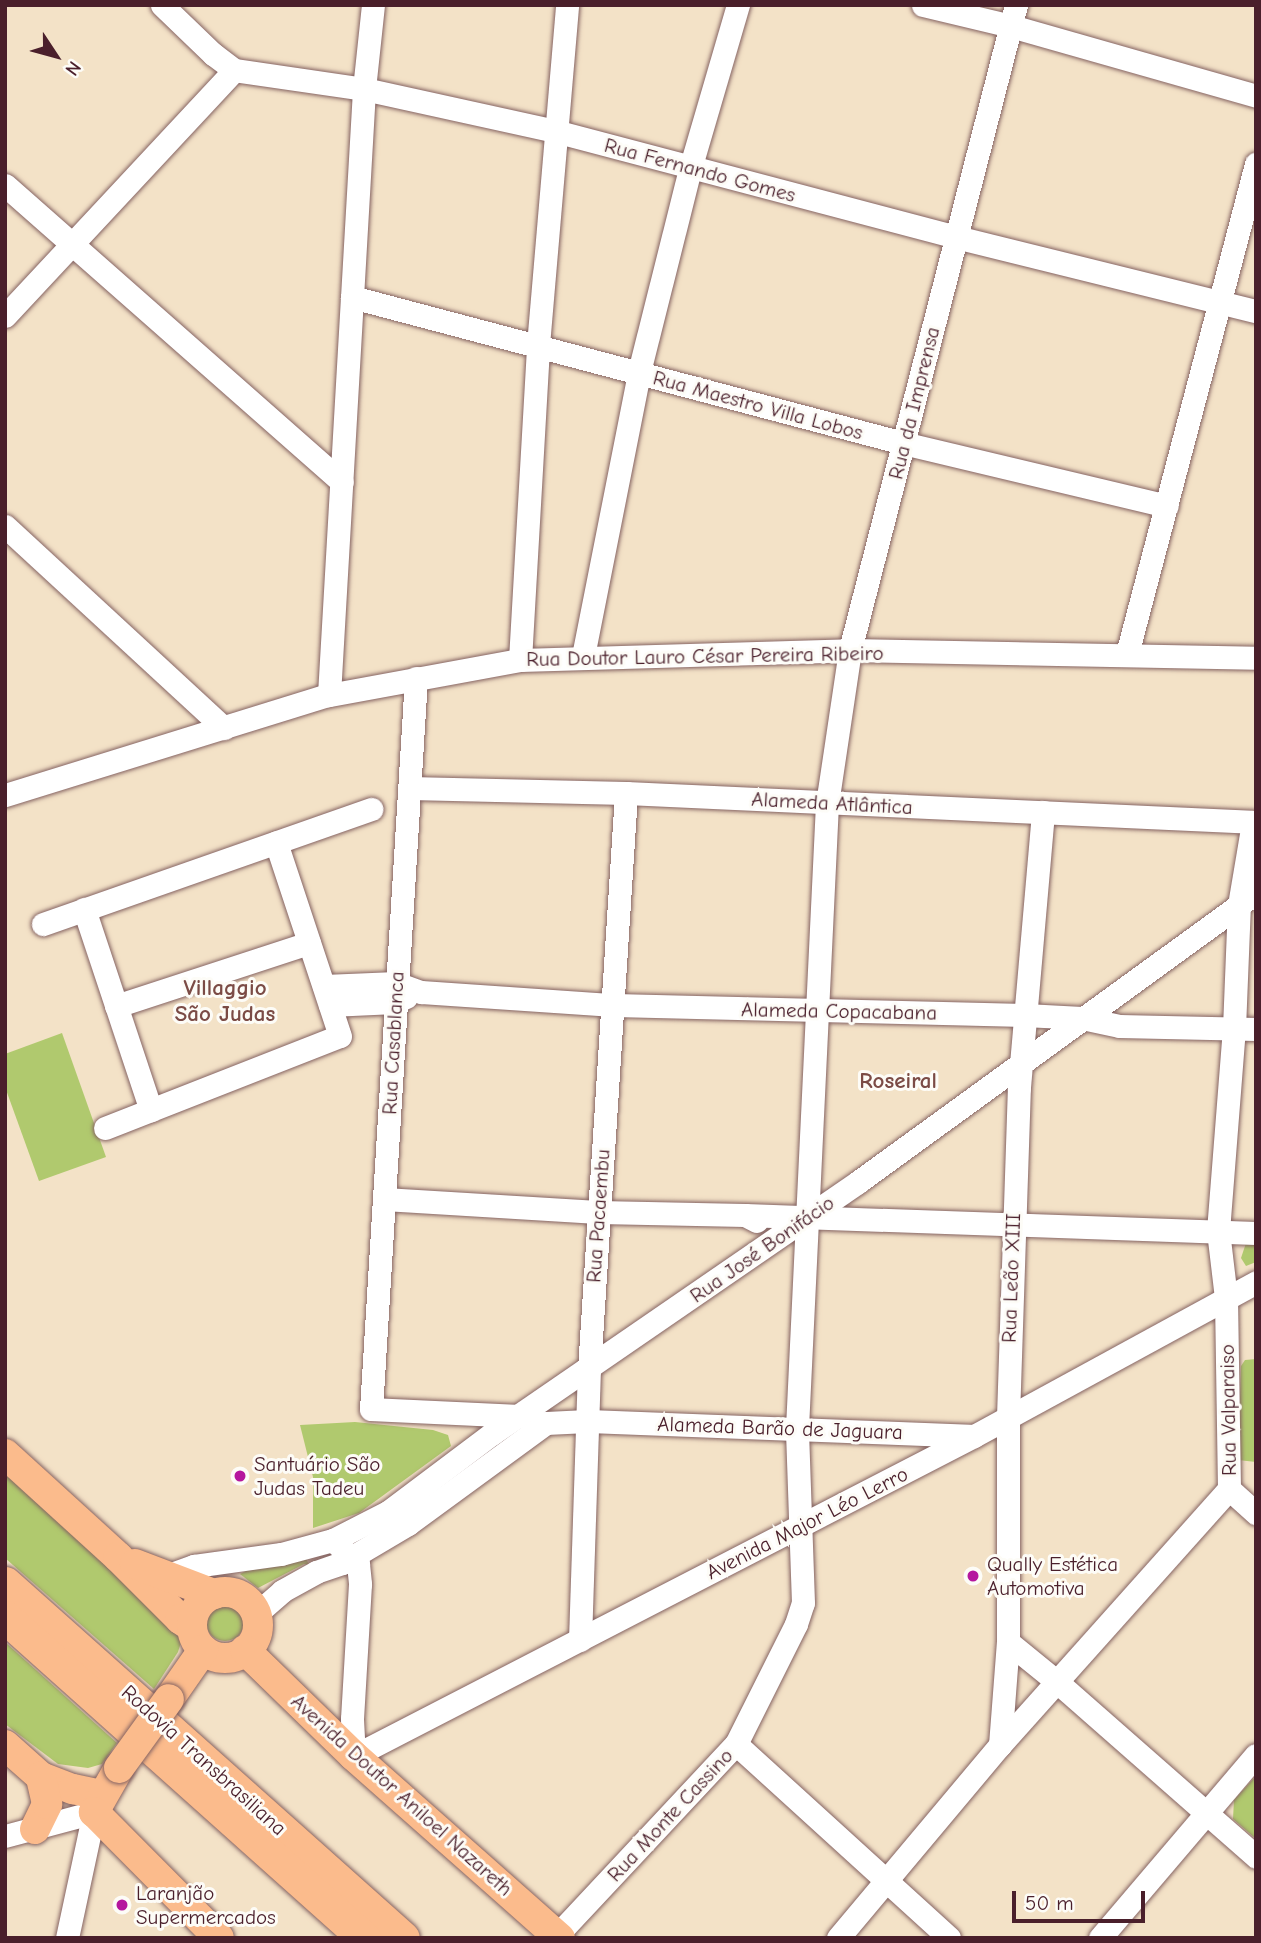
<!DOCTYPE html>
<meta charset="utf-8">
<style>
body{margin:0}
#map{position:relative;width:1261px;height:1943px;overflow:hidden;background:#f3e2c7;font-family:"Comic Neue",sans-serif}
div>[style]{position:absolute}
.green>*{inset:0;background:#b0c96e}
.round{border-radius:50%}
.roads{filter:drop-shadow(0 0 2px #856362) drop-shadow(0 0 2px #856362)}
.minor>*{height:23px;margin:-11.5px;padding:0 11.5px;transform-origin:11.5px;border-radius:11.5px;background:#fff}
.major>*{height:30px;margin:-15px;padding:0 15px;transform-origin:15px;border-radius:15px;background:#fbbb8c}
.major>.ring{margin:-15px;padding:0;box-sizing:content-box;background:none;border:30px solid #fbbb8c;border-radius:50%}
.highway>*{height:33px;margin:-16.5px;padding:0 16.5px;transform-origin:16.5px;border-radius:16.5px;background:#fbbb8c}
.bridges{filter:drop-shadow(0 0 2px #856362) drop-shadow(0 0 2px #856362)}
.major-bridge>*{height:30px;margin:-15px;padding:0 15px;transform-origin:15px;border-radius:15px;background:#fbbb8c}
.dots>*{width:19px;height:19px;translate:-50% -50%;box-sizing:border-box;border:4px solid #fdfcf7;border-radius:50%}
span{translate:-50% -50%;white-space:nowrap;text-align:center;line-height:1.15;-webkit-text-stroke:6px #fdfcf7;paint-order:stroke}
.street-label{font-size:21px;color:#4a1f2b}
.poi-label{font-size:21px;color:#4a1f2b}
.left{translate:0 -50%;text-align:left}
.neighbourhood-label{font-size:23px;color:#7b4b45;font-weight:700}
.frame{position:absolute;inset:0;border:7px solid #4a1f2b;pointer-events:none}
.north{position:absolute;left:21px;top:21px;width:70px;height:70px;-webkit-text-stroke:5px #fdfcf7;paint-order:stroke;rotate:126deg;font-size:19px;font-weight:700;line-height:28px;text-align:center;color:#4a1f2b}
.north::after{content:'';display:block;margin:auto;width:24px;height:32px;background:#4a1f2b;clip-path:polygon(50% 0,100% 100%,50% 72%,0 100%)}
.scale{position:absolute;left:1012px;top:1891px;width:133px;height:32px;box-sizing:border-box;border:4px solid #4a1f2b;border-top:0;padding-left:9px;font-size:21px;line-height:24px;white-space:nowrap;color:#4a1f2b;-webkit-text-stroke:5px #fdfcf7;paint-order:stroke}
</style>
<div id="map">
<div class="green">
<i style="clip-path:polygon(62px 1033px,106px 1157px,39px 1181px,5px 1087px,5px 1054px)"></i>
<i style="clip-path:polygon(1246px 1243px,1256px 1243px,1256px 1262px,1246px 1266px,1241px 1258px)"></i>
<i style="clip-path:polygon(1256px 1359px,1256px 1462px,1238px 1460px,1241px 1366px,1245px 1360px)"></i>
<i style="clip-path:polygon(355px 1422px,433px 1430px,448px 1435px,451px 1446px,359px 1513px,313px 1528px,313px 1477px,300px 1425px)"></i>
<i style="clip-path:polygon(5px 1464px,180px 1628px,182px 1639px,178px 1652px,154px 1689px,5px 1558px)"></i>
<i style="clip-path:polygon(303px 1551px,309px 1565px,304px 1564px,258px 1588px,240px 1574px,255px 1566px)"></i>
<i class="round" style="left:206px;top:1603px;width:38px;height:38px"></i>
<i style="clip-path:polygon(5px 1642px,117px 1743px,102px 1764px,88px 1768px,58px 1764px,5px 1724px)"></i>
<i style="clip-path:polygon(1256px 1776px,1256px 1839px,1233px 1819px,1234px 1800px)"></i>
</div>
<div class="roads">
<div class="minor">
<i style="left:162px;top:5px;width:71px;rotate:43.9deg"></i>
<i style="left:213px;top:54px;width:26px;rotate:37deg"></i>
<i style="left:234px;top:70px;width:131px;rotate:8.3deg"></i>
<i style="left:364px;top:89px;width:196px;rotate:12.4deg"></i>
<i style="left:555px;top:131px;width:415px;rotate:14.8deg"></i>
<i style="left:956px;top:237px;width:309px;rotate:13.9deg"></i>
<i style="left:923px;top:5px;width:90px;rotate:13.4deg"></i>
<i style="left:1011px;top:26px;width:255px;rotate:15.9deg"></i>
<i style="left:5px;top:185px;width:449px;rotate:41.4deg"></i>
<i style="left:352px;top:297px;width:570px;rotate:14.84deg"></i>
<i style="left:903px;top:443px;width:271px;rotate:13.4deg"></i>
<i style="left:5px;top:316px;width:336px;rotate:-47deg"></i>
<i style="left:5px;top:526px;width:298px;rotate:42.7deg"></i>
<i style="left:1127px;top:654px;width:507px;rotate:-75.25deg"></i>
<i style="left:583px;top:656px;width:289px;rotate:-78.8deg"></i>
<i style="left:639px;top:372px;width:209px;rotate:-75.9deg"></i>
<i style="left:690px;top:169px;width:171px;rotate:-73.7deg"></i>
<i style="left:520px;top:660px;width:316px;rotate:-86.7deg"></i>
<i style="left:538px;top:345px;width:341px;rotate:-85.1deg"></i>
<i style="left:416px;top:678px;width:732px;rotate:93.52deg"></i>
<i style="left:371px;top:1409px;width:148px;rotate:2.7deg"></i>
<i style="left:329px;top:695px;width:607px;rotate:-86.69deg"></i>
<i style="left:364px;top:89px;width:84px;rotate:-83.9deg"></i>
<i style="left:409px;top:788px;width:217px;rotate:1.3deg"></i>
<i style="left:626px;top:793px;width:631px;rotate:2.64deg"></i>
<i style="left:5px;top:795px;width:339px;rotate:-17.2deg"></i>
<i style="left:329px;top:695px;width:194px;rotate:-10.4deg"></i>
<i style="left:520px;top:660px;width:330px;rotate:-1.7deg"></i>
<i style="left:850px;top:650px;width:406px;rotate:1.1deg"></i>
<i style="left:84px;top:909px;width:212px;rotate:71.6deg"></i>
<i style="left:43px;top:924px;width:348px;rotate:-19.3deg"></i>
<i style="left:324px;top:986px;width:72px;rotate:-2.4deg"></i>
<i style="left:396px;top:983px;width:27px;rotate:20deg"></i>
<i style="left:421px;top:992px;width:193px;rotate:3.9deg"></i>
<i style="left:614px;top:1005px;width:411px;rotate:1.4deg"></i>
<i style="left:1025px;top:1015px;width:57px;rotate:3deg"></i>
<i style="left:1082px;top:1018px;width:38px;rotate:12deg"></i>
<i style="left:1119px;top:1026px;width:137px;rotate:1.3deg"></i>
<i style="left:330px;top:1005px;width:65px;rotate:-2.6deg"></i>
<i style="left:395px;top:1002px;width:12px;rotate:-24deg"></i>
<i style="left:116px;top:1006px;width:203px;rotate:-18.1deg"></i>
<i style="left:105px;top:1128px;width:252px;rotate:-21.4deg"></i>
<i style="left:340px;top:1036px;width:204px;rotate:-108.3deg"></i>
<i style="left:384px;top:1199px;width:214px;rotate:3.5deg"></i>
<i style="left:598px;top:1212px;width:147px;rotate:1.2deg"></i>
<i style="left:745px;top:1215px;width:13px;rotate:27deg"></i>
<i style="left:745px;top:1215px;width:511px;rotate:2.02deg"></i>
<i style="left:1229px;top:1489px;width:36px;rotate:42deg"></i>
<i style="left:333px;top:1540px;width:35px;rotate:44deg"></i>
<i style="left:358px;top:1564px;width:20px;rotate:84deg"></i>
<i style="left:360px;top:1584px;width:135px;rotate:93.4deg"></i>
<i style="left:352px;top:1719px;width:37px;rotate:87deg"></i>
<i style="left:354px;top:1756px;width:698px;rotate:-27.3deg"></i>
<i style="left:974px;top:1436px;width:321px;rotate:-28.6deg"></i>
<i style="left:163px;top:1577px;width:33px;rotate:-20deg"></i>
<i style="left:194px;top:1566px;width:88px;rotate:-7.9deg"></i>
<i style="left:281px;top:1554px;width:54px;rotate:-15.1deg"></i>
<i style="left:333px;top:1540px;width:62px;rotate:-27deg"></i>
<i style="left:388px;top:1512px;width:131px;rotate:-37deg"></i>
<i style="left:493px;top:1433px;width:443px;rotate:-34.5deg"></i>
<i style="left:858px;top:1182px;width:492px;rotate:-36deg"></i>
<i style="left:256px;top:1614px;width:35px;rotate:-41deg"></i>
<i style="left:282px;top:1591px;width:39px;rotate:-29deg"></i>
<i style="left:316px;top:1572px;width:28px;rotate:-19deg"></i>
<i style="left:342px;top:1563px;width:77px;rotate:-30.6deg"></i>
<i style="left:408px;top:1524px;width:171px;rotate:-36.2deg"></i>
<i style="left:546px;top:1423px;width:41px;rotate:-2.8deg"></i>
<i style="left:587px;top:1421px;width:384px;rotate:2.2deg"></i>
<i style="left:580px;top:1640px;width:271px;rotate:-88.1deg"></i>
<i style="left:589px;top:1369px;width:577px;rotate:-86.32deg"></i>
<i style="left:1008px;top:1642px;width:62px;rotate:39.1deg"></i>
<i style="left:1056px;top:1681px;width:266px;rotate:41.3deg"></i>
<i style="left:736px;top:1744px;width:288px;rotate:42.3deg"></i>
<i style="left:1000px;top:1745px;width:103px;rotate:-85.6deg"></i>
<i style="left:1008px;top:1642px;width:225px;rotate:-90deg"></i>
<i style="left:1008px;top:1417px;width:330px;rotate:-88.1deg"></i>
<i style="left:1019px;top:1087px;width:276px;rotate:-85deg"></i>
<i style="left:5px;top:1836px;width:92px;rotate:-15.1deg"></i>
<i style="left:94px;top:1812px;width:129px;rotate:102.1deg"></i>
<i style="left:557px;top:1935px;width:262px;rotate:-46.9deg"></i>
<i style="left:736px;top:1744px;width:134px;rotate:-63.4deg"></i>
<i style="left:796px;top:1624px;width:22px;rotate:-72deg"></i>
<i style="left:803px;top:1603px;width:175px;rotate:-92deg"></i>
<i style="left:797px;top:1428px;width:625px;rotate:-87.25deg"></i>
<i style="left:827px;top:804px;width:156px;rotate:-81.5deg"></i>
<i style="left:850px;top:650px;width:666px;rotate:-75.57deg"></i>
<i style="left:838px;top:1938px;width:252px;rotate:-50deg"></i>
<i style="left:1000px;top:1745px;width:343px;rotate:-48.2deg"></i>
<i style="left:1229px;top:1489px;width:191px;rotate:-90.9deg"></i>
<i style="left:1226px;top:1298px;width:67px;rotate:-96.8deg"></i>
<i style="left:1218px;top:1231px;width:204px;rotate:-85.5deg"></i>
<i style="left:1234px;top:1028px;width:123px;rotate:-87.7deg"></i>
<i style="left:1239px;top:905px;width:84px;rotate:-80.4deg"></i>
<i style="left:1100px;top:1938px;width:240px;rotate:-49.6deg"></i>
</div>
<div class="major">
<i style="left:5px;top:1454px;width:153px;rotate:42.3deg"></i>
<i style="left:118px;top:1557px;width:88px;rotate:45deg"></i>
<i style="left:180px;top:1619px;width:14px;rotate:34deg"></i>
<i style="left:135px;top:1564px;width:85px;rotate:20.8deg"></i>
<i class="ring" style="left:192px;top:1592px;width:36px;height:36px"></i>
<i style="left:245px;top:1650px;width:152px;rotate:44.2deg"></i>
<i style="left:354px;top:1756px;width:275px;rotate:41.5deg"></i>
<i style="left:169px;top:1699px;width:60px;rotate:-55.2deg"></i>
<i style="left:5px;top:1745px;width:48px;rotate:41.6deg"></i>
<i style="left:41px;top:1777px;width:34px;rotate:21deg"></i>
<i style="left:73px;top:1789px;width:30px;rotate:12deg"></i>
<i style="left:119px;top:1768px;width:51px;rotate:119.6deg"></i>
<i style="left:94px;top:1812px;width:177px;rotate:45.2deg"></i>
<i style="left:35px;top:1829px;width:28px;rotate:-64deg"></i>
<i style="left:47px;top:1804px;width:28px;rotate:-103deg"></i>
</div>
<div class="highway">
<i style="left:5px;top:1583px;width:533px;rotate:41.73deg"></i>
<i style="left:5px;top:1617px;width:482px;rotate:41.8deg"></i>
</div>
</div>
<div class="bridges">
<div class="major-bridge">
<i style="left:119px;top:1768px;width:85px;rotate:-54.1deg"></i>
</div>
</div>
<div class="dots">
<i style="left:240px;top:1476px;background:#b5179e"></i>
<i style="left:973px;top:1576px;background:#b5179e"></i>
<i style="left:122px;top:1905px;background:#b5179e"></i>
</div>
<div class="street-label">
<span style="left:700px;top:170px;rotate:15deg">Rua Fernando Gomes</span>
<span style="left:914px;top:403px;rotate:-76deg">Rua da Imprensa</span>
<span style="left:758px;top:405px;rotate:15deg">Rua Maestro Villa Lobos</span>
<span style="left:705px;top:656px;rotate:-1deg">Rua Doutor Lauro César Pereira Ribeiro</span>
<span style="left:832px;top:803px;rotate:3deg">Alameda Atlântica</span>
<span style="left:839px;top:1011px;rotate:1deg">Alameda Copacabana</span>
<span style="left:393px;top:1043px;rotate:-87deg">Rua Casablanca</span>
<span style="left:598px;top:1216px;rotate:-86deg">Rua Pacaembu</span>
<span style="left:762px;top:1249px;rotate:-35deg">Rua José Bonifácio</span>
<span style="left:1011px;top:1278px;rotate:-88deg">Rua Leão XIII</span>
<span style="left:1228px;top:1410px;rotate:-91deg">Rua Valparaiso</span>
<span style="left:780px;top:1428px;rotate:2deg">Alameda Barão de Jaguara</span>
<span style="left:807px;top:1523px;rotate:-27deg">Avenida Major Léo Lerro</span>
<span style="left:204px;top:1760px;rotate:42deg">Rodovia Transbrasiliana</span>
<span style="left:402px;top:1795px;rotate:42deg">Avenida Doutor Aniloel Nazareth</span>
<span style="left:670px;top:1815px;rotate:-47deg">Rua Monte Cassino</span>
</div>
<div class="poi-label">
<span class="left" style="left:254px;top:1476px">Santuário São<br>Judas Tadeu</span>
<span class="left" style="left:987px;top:1576px">Qually Estética<br>Automotiva</span>
<span class="left" style="left:136px;top:1905px">Laranjão<br>Supermercados</span>
</div>
<div class="neighbourhood-label">
<span style="left:225px;top:1001px">Villaggio<br>São Judas</span>
<span style="left:898px;top:1081px">Roseiral</span>
</div>
<div class="frame"></div>
<div class="north">N</div>
<div class="scale">50 m</div>
</div>
